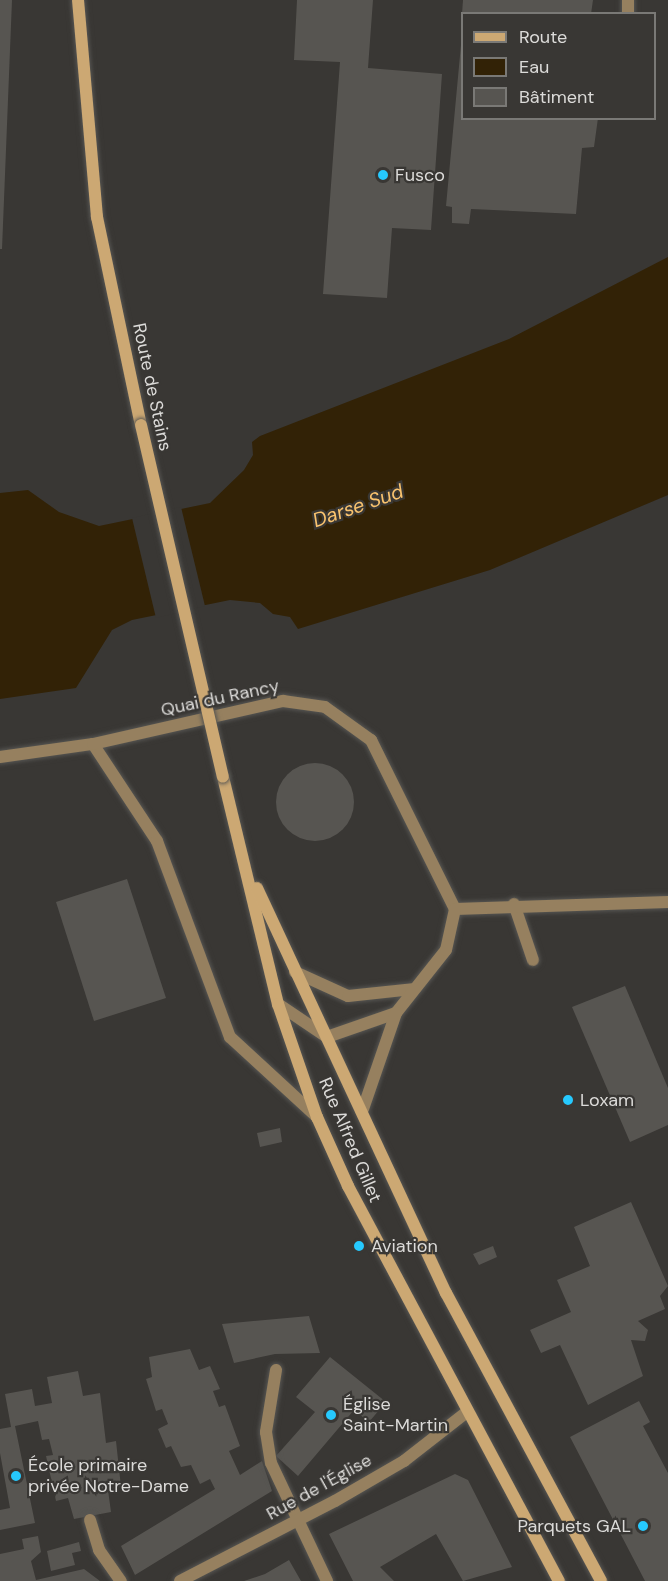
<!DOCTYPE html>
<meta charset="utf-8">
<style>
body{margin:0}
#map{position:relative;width:668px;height:1581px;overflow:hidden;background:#393734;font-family:"DM Sans",sans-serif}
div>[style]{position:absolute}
.water>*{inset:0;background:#322206}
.pier>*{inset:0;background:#393734}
.building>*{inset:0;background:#575551}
.round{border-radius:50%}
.roads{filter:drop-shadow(0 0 2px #565552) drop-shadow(0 0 2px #565552)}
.lane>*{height:12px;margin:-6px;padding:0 6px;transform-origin:6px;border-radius:6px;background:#96805f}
.street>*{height:12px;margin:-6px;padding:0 6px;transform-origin:6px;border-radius:6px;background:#96805f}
.secondary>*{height:12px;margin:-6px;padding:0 6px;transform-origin:6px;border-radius:6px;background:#cca873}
.bridges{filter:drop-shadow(0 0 2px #565552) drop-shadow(0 0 2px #565552)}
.secondary-bridge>*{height:12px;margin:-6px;padding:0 6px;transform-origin:6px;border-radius:6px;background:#cca873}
.dots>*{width:16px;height:16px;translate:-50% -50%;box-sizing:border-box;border:3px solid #393734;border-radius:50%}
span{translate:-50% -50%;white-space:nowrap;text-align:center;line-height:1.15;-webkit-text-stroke:4.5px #393734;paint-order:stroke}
.poi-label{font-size:18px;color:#dcdbd9}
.left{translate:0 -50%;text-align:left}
.right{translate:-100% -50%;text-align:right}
.street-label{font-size:18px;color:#dcdbd9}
.water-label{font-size:20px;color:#f9c36e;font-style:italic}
.legend{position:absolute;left:461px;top:12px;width:195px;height:108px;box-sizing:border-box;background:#393734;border:2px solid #7a7976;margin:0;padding:8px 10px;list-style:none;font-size:18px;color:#dcdbd9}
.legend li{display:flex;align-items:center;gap:12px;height:30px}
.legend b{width:30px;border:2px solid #7a7976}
</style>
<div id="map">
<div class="water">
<i style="clip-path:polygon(668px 257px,668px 495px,490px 570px,298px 629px,290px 617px,273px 614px,260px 603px,230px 600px,132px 620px,112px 630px,76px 688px,0 699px,0 493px,28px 490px,59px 512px,99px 526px,210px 503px,244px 470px,253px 455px,252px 442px,260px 436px,509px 339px)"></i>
</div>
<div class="pier">
<i style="clip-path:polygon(181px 507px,205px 606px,156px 618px,132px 518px)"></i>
</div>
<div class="building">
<i style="clip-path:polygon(0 0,12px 0,2px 249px,0 249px)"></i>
<i style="clip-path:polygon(297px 0,373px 0,368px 68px,442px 74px,431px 230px,392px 228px,387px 298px,323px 294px,340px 62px,294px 60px)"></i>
<i style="clip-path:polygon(463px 0,593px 0,591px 14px,462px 14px)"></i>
<i style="clip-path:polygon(462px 34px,462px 118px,598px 118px,594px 147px,582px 148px,576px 214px,471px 209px,469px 224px,452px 223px,452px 207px,446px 206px)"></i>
<i class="round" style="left:276px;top:763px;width:78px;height:78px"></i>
<i style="clip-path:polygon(127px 879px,166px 998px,94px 1021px,56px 902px)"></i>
<i style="clip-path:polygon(625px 986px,668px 1088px,668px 1125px,630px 1142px,572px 1007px)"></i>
<i style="clip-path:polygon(280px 1128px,282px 1142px,260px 1147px,257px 1133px)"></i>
<i style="clip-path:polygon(631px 1202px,668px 1286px,660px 1296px,665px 1309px,638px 1321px,648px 1330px,645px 1341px,631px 1340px,643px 1376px,588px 1405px,560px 1345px,541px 1353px,530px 1330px,571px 1312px,557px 1280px,590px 1266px,574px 1227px)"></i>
<i style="clip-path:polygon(493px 1246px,497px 1257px,479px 1265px,473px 1254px)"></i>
<i style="clip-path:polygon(309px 1316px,320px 1353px,275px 1354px,234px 1363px,222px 1324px)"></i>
<i style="clip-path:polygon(190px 1349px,199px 1370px,210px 1366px,220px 1389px,213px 1391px,219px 1407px,225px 1405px,240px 1446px,229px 1451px,240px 1475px,262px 1461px,272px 1491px,135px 1575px,121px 1546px,215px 1489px,210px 1479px,200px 1484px,191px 1465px,181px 1467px,171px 1446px,166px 1448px,158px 1429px,168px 1424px,162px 1409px,156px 1411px,146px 1379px,152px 1377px,149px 1357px)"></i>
<i style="clip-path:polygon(330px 1357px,386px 1402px,369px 1422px,354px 1410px,298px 1476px,276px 1456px,315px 1412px,296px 1397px)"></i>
<i style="clip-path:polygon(78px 1371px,83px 1396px,100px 1393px,106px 1443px,116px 1441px,121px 1487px,108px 1490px,111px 1512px,74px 1519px,68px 1498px,56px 1501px,46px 1456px,53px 1455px,49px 1439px,42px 1440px,38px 1421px,15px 1426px,35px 1523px,0 1530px,0 1510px,10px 1508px,0 1453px,0 1429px,11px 1427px,5px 1394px,32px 1389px,35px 1406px,52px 1403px,47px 1377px)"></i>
<i style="clip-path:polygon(639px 1401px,650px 1422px,643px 1426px,668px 1473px,668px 1581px,645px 1581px,570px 1437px)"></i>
<i style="clip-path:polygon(455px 1474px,468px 1480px,512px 1567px,463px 1581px,436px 1534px,380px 1567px,394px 1581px,353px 1581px,329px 1534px)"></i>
<i style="clip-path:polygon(38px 1536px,41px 1552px,31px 1561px,36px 1580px,84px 1569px,100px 1581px,0 1581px,0 1554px,24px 1549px,22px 1539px)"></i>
<i style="clip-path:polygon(79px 1542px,81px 1551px,72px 1553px,75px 1565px,51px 1571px,47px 1551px)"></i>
<i style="clip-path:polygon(289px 1560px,301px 1581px,244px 1581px,265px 1574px)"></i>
</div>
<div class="roads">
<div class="lane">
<i style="left:514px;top:904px;width:59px;rotate:71.3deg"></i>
<i style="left:276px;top:1370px;width:63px;rotate:99.2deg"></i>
<i style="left:266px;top:1432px;width:31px;rotate:81deg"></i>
<i style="left:271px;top:1463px;width:63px;rotate:64.7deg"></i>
<i style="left:90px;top:1520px;width:31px;rotate:73deg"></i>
<i style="left:99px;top:1550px;width:38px;rotate:55deg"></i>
</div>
<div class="street">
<i style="left:628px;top:14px;width:14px;rotate:-90deg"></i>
<i style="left:93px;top:744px;width:116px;rotate:56.6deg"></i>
<i style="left:157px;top:841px;width:209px;rotate:69.6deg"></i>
<i style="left:230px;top:1037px;width:118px;rotate:42.6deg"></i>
<i style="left:0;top:757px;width:94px;rotate:-8deg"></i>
<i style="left:93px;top:744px;width:195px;rotate:-12.8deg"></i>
<i style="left:283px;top:701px;width:42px;rotate:8.1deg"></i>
<i style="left:325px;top:707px;width:57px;rotate:35.7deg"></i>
<i style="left:371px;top:740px;width:189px;rotate:63.6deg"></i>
<i style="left:455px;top:909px;width:213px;rotate:-1.9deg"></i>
<i style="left:295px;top:972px;width:58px;rotate:24.4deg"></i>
<i style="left:348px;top:996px;width:65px;rotate:-6.1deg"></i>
<i style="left:278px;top:1004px;width:59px;rotate:34deg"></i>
<i style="left:327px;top:1037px;width:73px;rotate:-19.2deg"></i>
<i style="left:396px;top:1013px;width:80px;rotate:-51.6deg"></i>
<i style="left:446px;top:950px;width:42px;rotate:-77.6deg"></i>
<i style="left:363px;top:1109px;width:102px;rotate:-71deg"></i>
<i style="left:298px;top:1520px;width:68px;rotate:64.6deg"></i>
<i style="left:180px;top:1581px;width:174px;rotate:-27.3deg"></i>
<i style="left:335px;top:1501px;width:80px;rotate:-30.1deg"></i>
<i style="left:404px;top:1461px;width:80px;rotate:-37.9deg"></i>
</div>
<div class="secondary">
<i style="left:78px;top:0;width:218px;rotate:85deg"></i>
<i style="left:97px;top:217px;width:213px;rotate:78.1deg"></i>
<i style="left:223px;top:777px;width:234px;rotate:76.4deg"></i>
<i style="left:278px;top:1004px;width:120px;rotate:71deg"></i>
<i style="left:317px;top:1117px;width:76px;rotate:65.8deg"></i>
<i style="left:348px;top:1186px;width:448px;rotate:61.9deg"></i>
<i style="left:257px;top:888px;width:447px;rotate:65deg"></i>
<i style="left:446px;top:1293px;width:327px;rotate:61.7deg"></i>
</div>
</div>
<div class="bridges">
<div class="secondary-bridge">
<i style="left:141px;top:425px;width:361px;rotate:76.9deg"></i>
</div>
</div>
<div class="dots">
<i style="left:383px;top:175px;background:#26c9fe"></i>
<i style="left:568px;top:1100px;background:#26c9fe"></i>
<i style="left:359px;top:1246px;background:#26c9fe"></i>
<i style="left:331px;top:1415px;background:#26c9fe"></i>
<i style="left:16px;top:1476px;background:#26c9fe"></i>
<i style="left:643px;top:1526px;background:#26c9fe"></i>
</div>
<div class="poi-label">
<span class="left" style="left:395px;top:175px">Fusco</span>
<span class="left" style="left:580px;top:1100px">Loxam</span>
<span class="left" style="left:371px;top:1246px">Aviation</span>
<span class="left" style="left:343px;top:1415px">Église<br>Saint-Martin</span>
<span class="left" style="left:28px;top:1476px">École primaire<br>privée Notre-Dame</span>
<span class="right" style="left:631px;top:1526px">Parquets GAL</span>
</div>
<div class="street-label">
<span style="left:152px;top:387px;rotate:78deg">Route de Stains</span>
<span style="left:220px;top:698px;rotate:-12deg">Quai du Rancy</span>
<span style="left:350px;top:1140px;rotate:67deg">Rue Alfred Gillet</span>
<span style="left:319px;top:1487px;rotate:-29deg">Rue de l'Église</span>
</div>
<div class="water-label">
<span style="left:358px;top:506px;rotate:-19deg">Darse Sud</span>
</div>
<ul class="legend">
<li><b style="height:8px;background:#cca873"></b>Route</li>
<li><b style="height:16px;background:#322206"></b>Eau</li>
<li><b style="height:16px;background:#575551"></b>Bâtiment</li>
</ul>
</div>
